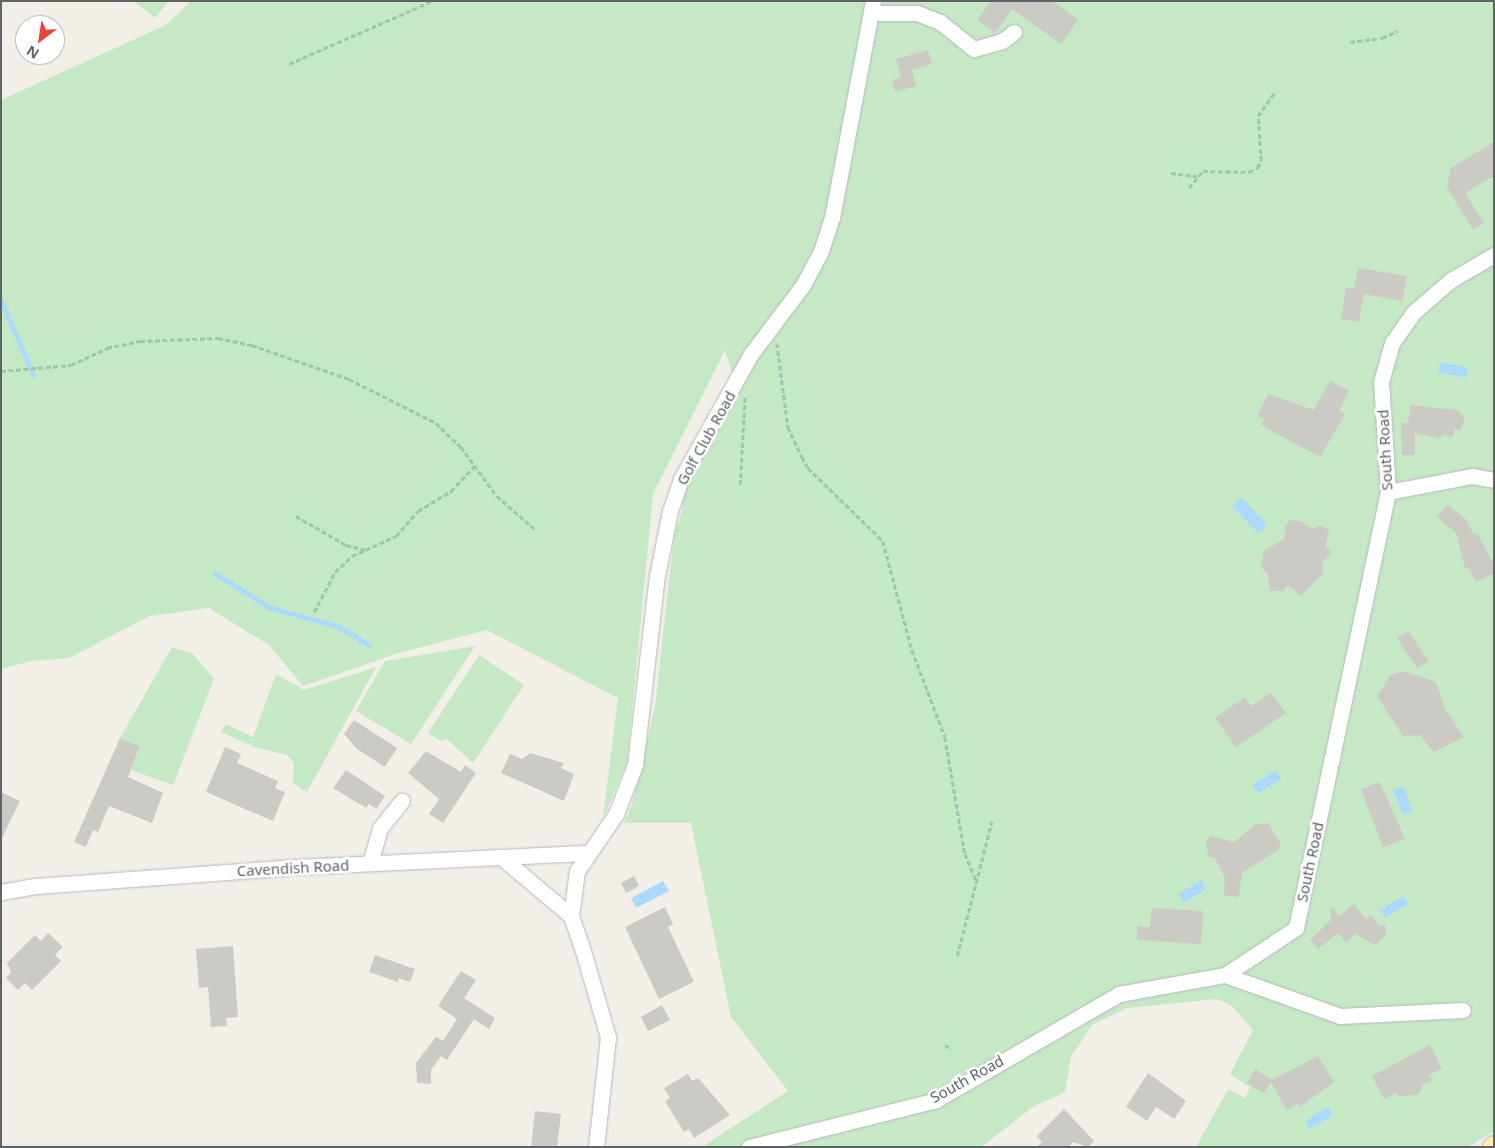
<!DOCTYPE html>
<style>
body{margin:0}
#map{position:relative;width:1495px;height:1148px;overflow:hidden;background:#f1efe8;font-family:"Noto Sans",sans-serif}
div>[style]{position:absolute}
.green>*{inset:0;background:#c5e8c5}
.water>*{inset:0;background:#aadaff}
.stream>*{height:4.5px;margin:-2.25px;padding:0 2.25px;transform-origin:2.25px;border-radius:2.25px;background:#aadaff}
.building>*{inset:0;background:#cccac5}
.path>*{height:2.5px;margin-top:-1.25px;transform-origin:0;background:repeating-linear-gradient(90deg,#9cc7a9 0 5px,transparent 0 7.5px)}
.roads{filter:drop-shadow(0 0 1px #b5b8bc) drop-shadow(0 0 1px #b5b8bc)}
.minor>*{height:15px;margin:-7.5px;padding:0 7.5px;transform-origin:7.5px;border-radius:7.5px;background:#fff}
.major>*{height:20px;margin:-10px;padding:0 10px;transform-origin:10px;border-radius:10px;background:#fff2af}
span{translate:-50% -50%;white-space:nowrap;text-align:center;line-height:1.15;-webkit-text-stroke:5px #fff;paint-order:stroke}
.street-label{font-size:15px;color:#5f6368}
.frame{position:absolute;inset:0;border:2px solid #5f6368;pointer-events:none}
.north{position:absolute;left:15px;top:15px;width:50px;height:50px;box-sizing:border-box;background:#fff;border:1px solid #bfc1c3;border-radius:50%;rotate:211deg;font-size:14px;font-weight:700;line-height:20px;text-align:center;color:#5f6368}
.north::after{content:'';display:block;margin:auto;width:18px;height:22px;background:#ea4335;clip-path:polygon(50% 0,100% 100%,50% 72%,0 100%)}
</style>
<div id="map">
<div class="green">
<i style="clip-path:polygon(134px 1px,169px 1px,155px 18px)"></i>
<i style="clip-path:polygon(191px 1px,1494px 1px,1494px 1131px,1468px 1147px,1196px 1147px,1228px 1089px,1245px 1098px,1250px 1087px,1230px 1074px,1253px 1030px,1233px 1007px,1217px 999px,1127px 1008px,1092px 1025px,1071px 1057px,1065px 1092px,1033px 1107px,981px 1147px,702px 1147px,788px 1091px,731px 1017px,691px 823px,624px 823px,631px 808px,655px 707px,674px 536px,682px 511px,681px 479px,733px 376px,725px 350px,653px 494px,627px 763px,603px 818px,618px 698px,487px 630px,398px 653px,303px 686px,269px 645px,209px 608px,150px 616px,69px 658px,31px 661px,1px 669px,1px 100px,166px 25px)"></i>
<i style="clip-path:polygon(475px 646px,411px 744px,356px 711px,385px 661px)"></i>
<i style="clip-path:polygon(172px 647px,193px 654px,214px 679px,173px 785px,131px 770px,140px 746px,120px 738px)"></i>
<i style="clip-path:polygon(479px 655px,524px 685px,473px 763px,447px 739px,440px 741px,428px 733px)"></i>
<i style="clip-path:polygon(376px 667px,307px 792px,293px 783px,294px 763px,287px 755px,257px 748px,221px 732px,226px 724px,253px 737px,276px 674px,304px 690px)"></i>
</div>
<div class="water">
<i style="clip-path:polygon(1440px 362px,1468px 368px,1466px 378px,1438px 372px)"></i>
<i style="clip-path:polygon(1241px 497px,1267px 525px,1258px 533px,1232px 506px)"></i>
<i style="clip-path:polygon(1276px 770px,1281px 779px,1258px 793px,1252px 785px)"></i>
<i style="clip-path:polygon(1403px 786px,1412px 811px,1403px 815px,1393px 789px)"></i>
<i style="clip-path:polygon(1201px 880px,1206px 889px,1183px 903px,1178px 894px)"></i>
<i style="clip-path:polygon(663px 881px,669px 891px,636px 908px,631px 898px)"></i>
<i style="clip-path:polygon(1403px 896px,1408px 904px,1385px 918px,1380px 910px)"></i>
<i style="clip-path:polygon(1328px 1107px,1333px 1115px,1310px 1129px,1305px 1121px)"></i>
</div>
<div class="stream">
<i style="left:1px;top:300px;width:82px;rotate:66.3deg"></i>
<i style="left:215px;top:573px;width:64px;rotate:32.2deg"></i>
<i style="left:269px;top:607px;width:74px;rotate:15.7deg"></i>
<i style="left:340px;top:627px;width:34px;rotate:32deg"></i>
</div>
<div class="building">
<i style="clip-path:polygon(991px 1px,1052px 1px,1078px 20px,1061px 44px,1012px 9px,995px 33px,977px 20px)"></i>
<i style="clip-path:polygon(928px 50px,932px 64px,912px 70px,916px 86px,895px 92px,892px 80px,901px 77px,896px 59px)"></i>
<i style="clip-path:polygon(1494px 142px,1494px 176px,1465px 193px,1484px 223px,1473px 230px,1447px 187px,1451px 168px)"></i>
<i style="clip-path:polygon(1358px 268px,1407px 276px,1402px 301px,1364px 294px,1359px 322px,1341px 319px,1346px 287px,1354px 289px)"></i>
<i style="clip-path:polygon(1330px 381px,1349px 391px,1339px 410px,1345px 414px,1320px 457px,1261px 425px,1264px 419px,1257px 416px,1268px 394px,1314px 410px)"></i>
<i style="clip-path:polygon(1411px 405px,1456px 410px,1465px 417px,1461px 430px,1454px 429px,1453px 437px,1442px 435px,1441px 439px,1415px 433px,1415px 455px,1402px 455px,1401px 423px,1408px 423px)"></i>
<i style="clip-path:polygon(1447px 505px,1466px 519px,1474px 535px,1477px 533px,1494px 564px,1494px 573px,1476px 582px,1468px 567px,1465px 568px,1456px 533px,1437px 517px)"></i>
<i style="clip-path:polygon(1290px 520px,1301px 521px,1312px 529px,1321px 525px,1329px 531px,1325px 546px,1332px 552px,1322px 562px,1323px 573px,1301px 596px,1288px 585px,1283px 591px,1270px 591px,1268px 575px,1261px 567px,1263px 552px,1285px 538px,1285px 526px)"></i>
<i style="clip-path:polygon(1408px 631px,1429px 661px,1417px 668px,1397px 638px)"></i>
<i style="clip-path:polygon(1404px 671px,1436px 682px,1445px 709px,1464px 737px,1434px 752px,1420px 735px,1403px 736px,1377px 696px,1391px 675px)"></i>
<i style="clip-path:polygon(1271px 693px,1286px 713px,1236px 747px,1215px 718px,1245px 697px,1251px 706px)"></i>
<i style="clip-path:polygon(354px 720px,397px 748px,385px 767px,357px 749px,344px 734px)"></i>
<i style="clip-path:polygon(120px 738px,140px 746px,128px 777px,163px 793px,152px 823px,109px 806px,98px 832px,93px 830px,86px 847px,74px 842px)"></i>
<i style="clip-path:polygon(225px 747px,241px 754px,237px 763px,278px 781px,275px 788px,285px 792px,273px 821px,206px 792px)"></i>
<i style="clip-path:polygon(426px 751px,461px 772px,465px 765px,476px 773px,443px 823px,429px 814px,439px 799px,408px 773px)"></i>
<i style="clip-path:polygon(530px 753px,564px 763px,561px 768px,574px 774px,564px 801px,501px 773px,510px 754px,522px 759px)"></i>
<i style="clip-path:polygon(346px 770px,385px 796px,376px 809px,369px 804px,366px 808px,333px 788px)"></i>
<i style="clip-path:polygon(1380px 782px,1405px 839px,1383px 847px,1361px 789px)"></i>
<i style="clip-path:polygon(1px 792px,20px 801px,1px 840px)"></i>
<i style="clip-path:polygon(1268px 823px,1281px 844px,1278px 850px,1242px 873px,1239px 897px,1224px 895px,1225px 878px,1215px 858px,1208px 856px,1206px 841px,1211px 836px,1234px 842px,1256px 824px)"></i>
<i style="clip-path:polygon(634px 876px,639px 886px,626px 893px,621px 883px)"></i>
<i style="clip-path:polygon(1354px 904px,1366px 919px,1371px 915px,1379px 926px,1385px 925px,1386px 936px,1375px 945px,1356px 934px,1346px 942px,1338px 933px,1318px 949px,1310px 940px,1331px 920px,1331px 906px,1339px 916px)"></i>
<i style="clip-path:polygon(665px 907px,673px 924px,668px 927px,694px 982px,659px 999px,625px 927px)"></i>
<i style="clip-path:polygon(1152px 908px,1203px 911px,1201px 944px,1137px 940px,1137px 926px,1150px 927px)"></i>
<i style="clip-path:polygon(48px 933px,63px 947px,55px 955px,61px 961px,32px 990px,25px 983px,18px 990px,6px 978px,11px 972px,7px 963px,35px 935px,41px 941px)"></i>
<i style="clip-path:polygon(233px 946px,238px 1017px,226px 1018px,227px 1026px,211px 1027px,208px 987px,199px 988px,196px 949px)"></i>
<i style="clip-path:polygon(375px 955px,415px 969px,410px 982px,399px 978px,398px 982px,369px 972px)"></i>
<i style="clip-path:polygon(461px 971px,476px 980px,464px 998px,495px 1018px,489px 1029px,474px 1019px,447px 1060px,441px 1056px,431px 1070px,431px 1084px,417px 1083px,416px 1063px,436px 1037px,443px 1041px,457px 1019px,438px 1006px)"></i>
<i style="clip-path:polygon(662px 1005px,670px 1020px,648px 1031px,641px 1017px)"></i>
<i style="clip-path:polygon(1430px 1045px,1442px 1069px,1429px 1075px,1432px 1080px,1423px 1084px,1419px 1094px,1399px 1097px,1396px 1093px,1384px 1099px,1372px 1076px)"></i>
<i style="clip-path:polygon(1318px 1056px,1334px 1082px,1300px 1107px,1298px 1103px,1287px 1110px,1271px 1082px,1264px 1093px,1247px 1083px,1255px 1069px,1272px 1080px)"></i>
<i style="clip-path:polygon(1148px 1073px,1186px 1101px,1174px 1119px,1156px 1107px,1147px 1121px,1126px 1107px)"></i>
<i style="clip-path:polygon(688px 1074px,692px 1081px,698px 1078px,730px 1115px,694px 1138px,689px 1129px,684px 1132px,665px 1101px,670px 1098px,664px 1088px)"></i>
<i style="clip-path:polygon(1064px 1109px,1094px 1141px,1088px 1147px,1073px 1142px,1069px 1147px,1037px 1147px,1042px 1142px,1037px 1136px)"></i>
<i style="clip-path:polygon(535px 1111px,561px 1114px,557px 1147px,531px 1147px)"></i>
</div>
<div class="path">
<i style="left:1350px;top:42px;width:32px;rotate:-7deg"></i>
<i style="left:1382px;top:38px;width:17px;rotate:-25deg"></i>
<i style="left:289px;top:64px;width:156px;rotate:-23.8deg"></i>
<i style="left:1171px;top:173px;width:26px;rotate:7deg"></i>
<i style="left:1189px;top:188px;width:22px;rotate:-51deg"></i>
<i style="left:1203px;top:171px;width:46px;rotate:1.2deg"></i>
<i style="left:1249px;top:172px;width:9px;rotate:-27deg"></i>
<i style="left:1257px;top:168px;width:8px;rotate:-60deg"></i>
<i style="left:1261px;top:161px;width:45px;rotate:-93.8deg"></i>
<i style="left:1258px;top:116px;width:28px;rotate:-55deg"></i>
<i style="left:777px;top:343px;width:85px;rotate:82.5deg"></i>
<i style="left:788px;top:427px;width:33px;rotate:65deg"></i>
<i style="left:802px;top:457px;width:13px;rotate:61deg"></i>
<i style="left:808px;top:468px;width:105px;rotate:44.2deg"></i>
<i style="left:883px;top:541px;width:113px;rotate:75.1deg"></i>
<i style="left:912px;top:650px;width:93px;rotate:69.2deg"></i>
<i style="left:945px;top:737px;width:119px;rotate:80.3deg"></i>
<i style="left:965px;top:854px;width:28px;rotate:67deg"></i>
<i style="left:1px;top:371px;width:70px;rotate:-4.9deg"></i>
<i style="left:71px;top:365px;width:40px;rotate:-25deg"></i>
<i style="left:107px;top:348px;width:34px;rotate:-12deg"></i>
<i style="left:140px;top:341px;width:78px;rotate:-2.2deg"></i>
<i style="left:218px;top:338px;width:35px;rotate:12deg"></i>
<i style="left:252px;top:345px;width:103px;rotate:19.3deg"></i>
<i style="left:349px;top:379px;width:97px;rotate:26.8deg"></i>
<i style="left:436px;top:423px;width:35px;rotate:44deg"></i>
<i style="left:461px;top:447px;width:61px;rotate:53.7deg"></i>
<i style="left:497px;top:496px;width:52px;rotate:41.1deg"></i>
<i style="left:740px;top:485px;width:90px;rotate:-86.8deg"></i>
<i style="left:296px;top:516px;width:58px;rotate:30.1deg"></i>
<i style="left:346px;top:545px;width:21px;rotate:14deg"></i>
<i style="left:314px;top:612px;width:45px;rotate:-62.3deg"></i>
<i style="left:335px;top:572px;width:23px;rotate:-43deg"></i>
<i style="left:352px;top:556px;width:48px;rotate:-24.4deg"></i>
<i style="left:396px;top:536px;width:33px;rotate:-49deg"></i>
<i style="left:418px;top:511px;width:39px;rotate:-31deg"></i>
<i style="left:451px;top:491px;width:34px;rotate:-47deg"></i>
<i style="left:957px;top:956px;width:139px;rotate:-75.5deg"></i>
<i style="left:945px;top:1045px;width:8px;rotate:30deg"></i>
</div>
<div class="roads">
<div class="minor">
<i style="left:871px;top:13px;width:46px"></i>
<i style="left:917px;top:13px;width:25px;rotate:21deg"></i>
<i style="left:940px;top:22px;width:43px;rotate:38.5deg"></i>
<i style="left:974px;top:49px;width:29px;rotate:-16deg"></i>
<i style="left:1002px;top:41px;width:15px;rotate:-37deg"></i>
<i style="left:1388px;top:492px;width:86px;rotate:-10.8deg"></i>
<i style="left:1472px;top:476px;width:22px;rotate:10deg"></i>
<i style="left:501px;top:857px;width:92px;rotate:40.1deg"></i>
<i style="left:571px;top:916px;width:37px;rotate:71deg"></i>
<i style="left:583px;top:951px;width:90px;rotate:73.8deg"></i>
<i style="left:608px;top:1037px;width:111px;rotate:96.2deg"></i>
<i style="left:370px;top:863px;width:36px;rotate:-74deg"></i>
<i style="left:380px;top:828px;width:35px;rotate:-51deg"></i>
<i style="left:1px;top:892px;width:36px;rotate:-10deg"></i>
<i style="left:36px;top:886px;width:260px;rotate:-4.2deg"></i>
<i style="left:295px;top:867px;width:291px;rotate:-2.8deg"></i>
<i style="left:571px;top:916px;width:45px;rotate:-82.4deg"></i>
<i style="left:577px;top:871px;width:69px;rotate:-55.6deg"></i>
<i style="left:616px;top:814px;width:53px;rotate:-68.8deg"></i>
<i style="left:635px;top:765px;width:190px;rotate:-83.4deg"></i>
<i style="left:657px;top:576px;width:66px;rotate:-78.7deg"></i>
<i style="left:670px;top:511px;width:34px;rotate:-71deg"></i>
<i style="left:681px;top:479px;width:143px;rotate:-60.8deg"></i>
<i style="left:751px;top:354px;width:86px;rotate:-53deg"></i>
<i style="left:803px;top:285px;width:38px;rotate:-62deg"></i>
<i style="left:821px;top:251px;width:35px;rotate:-72deg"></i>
<i style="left:832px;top:218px;width:221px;rotate:-79.3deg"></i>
<i style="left:1225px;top:975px;width:122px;rotate:19.6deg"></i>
<i style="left:1340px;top:1016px;width:123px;rotate:-2.8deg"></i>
<i style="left:749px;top:1147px;width:193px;rotate:-14.1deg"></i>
<i style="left:936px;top:1100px;width:211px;rotate:-30.1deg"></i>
<i style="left:1119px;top:994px;width:108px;rotate:-10.2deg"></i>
<i style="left:1225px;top:975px;width:85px;rotate:-33.5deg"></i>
<i style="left:1296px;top:928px;width:446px;rotate:-78.1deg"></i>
<i style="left:1388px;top:492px;width:110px;rotate:-93.6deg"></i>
<i style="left:1381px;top:382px;width:41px;rotate:-74.2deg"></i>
<i style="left:1392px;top:343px;width:38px;rotate:-55deg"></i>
<i style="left:1414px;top:312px;width:49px;rotate:-40.9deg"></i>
<i style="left:1451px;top:280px;width:50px;rotate:-30.2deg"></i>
</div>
<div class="major">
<i style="left:1493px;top:1147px;width:1px;rotate:-45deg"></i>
</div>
</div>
<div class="street-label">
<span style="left:706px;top:438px;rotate:-61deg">Golf Club Road</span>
<span style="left:1385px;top:450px;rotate:-93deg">South Road</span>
<span style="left:1310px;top:862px;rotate:-78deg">South Road</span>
<span style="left:293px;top:868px;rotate:-3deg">Cavendish Road</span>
<span style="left:967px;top:1079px;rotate:-29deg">South Road</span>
</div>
<div class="frame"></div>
<div class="north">N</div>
</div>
